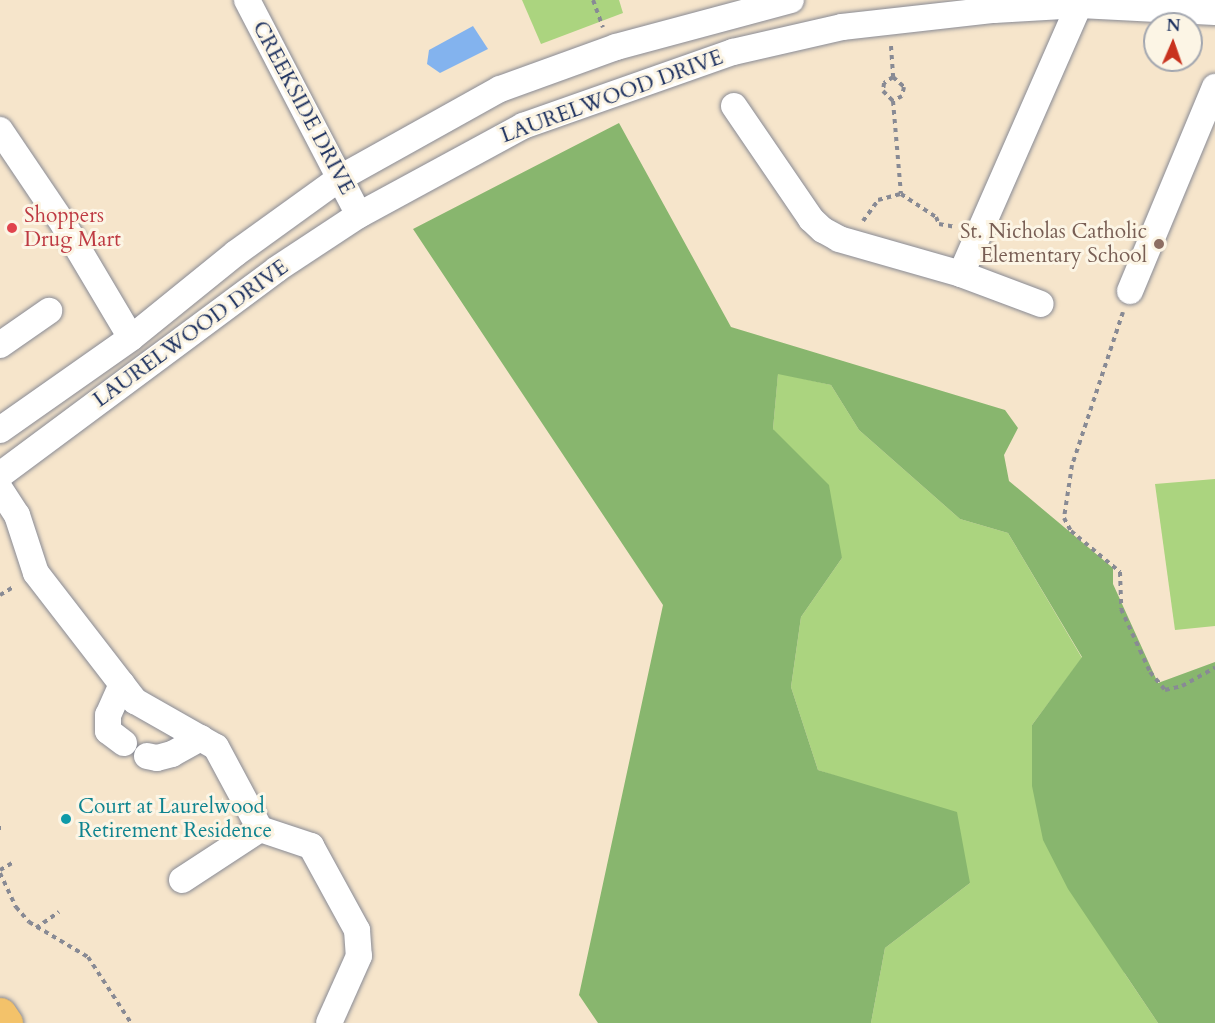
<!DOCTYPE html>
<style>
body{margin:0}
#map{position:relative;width:1215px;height:1023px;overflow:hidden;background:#f6e5cb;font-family:Cardo,serif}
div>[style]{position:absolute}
.green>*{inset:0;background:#abd47f}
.forest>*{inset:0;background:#88b66e}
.water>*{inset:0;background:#83b3ee}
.path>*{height:4px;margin-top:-2px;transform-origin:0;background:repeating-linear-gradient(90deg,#888a94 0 4.5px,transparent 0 9px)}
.roads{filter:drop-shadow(0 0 2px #888a94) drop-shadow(0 0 2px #888a94)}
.minor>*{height:26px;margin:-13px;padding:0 13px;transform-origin:13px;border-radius:13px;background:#fff}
.major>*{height:33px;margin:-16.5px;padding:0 16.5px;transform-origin:16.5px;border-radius:16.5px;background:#f3c26a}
.dots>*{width:16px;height:16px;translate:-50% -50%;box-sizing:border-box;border:3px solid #fcf5e5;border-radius:50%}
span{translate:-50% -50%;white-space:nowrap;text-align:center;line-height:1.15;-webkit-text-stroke:6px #fcf5e5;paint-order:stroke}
.street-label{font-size:21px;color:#1b2f5e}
.health-label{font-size:21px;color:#be3a42}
.left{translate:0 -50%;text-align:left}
.education-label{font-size:21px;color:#785e54}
.right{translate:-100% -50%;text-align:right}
.culture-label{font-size:21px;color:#0d838f}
.north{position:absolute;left:1143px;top:12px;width:60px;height:60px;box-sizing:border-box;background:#fcf5e5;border:2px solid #a2a6af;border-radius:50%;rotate:2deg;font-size:16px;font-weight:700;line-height:24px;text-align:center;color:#1b2f5e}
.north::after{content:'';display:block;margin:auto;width:21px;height:27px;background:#c8321e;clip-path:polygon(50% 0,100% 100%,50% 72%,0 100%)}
</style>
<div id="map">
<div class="green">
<i style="clip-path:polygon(522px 0,619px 0,623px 13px,541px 44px)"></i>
<i style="clip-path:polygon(778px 373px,831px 385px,859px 430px,960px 519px,1008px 533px,1082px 658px,1032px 725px,1125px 974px,1158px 1023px,871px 1023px,885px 948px,970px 883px,880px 791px,818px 770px,791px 687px,801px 617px,842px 558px,773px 429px)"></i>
<i style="clip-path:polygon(1215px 479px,1215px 626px,1175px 630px,1155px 484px)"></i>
</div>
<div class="forest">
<i style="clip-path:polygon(619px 123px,731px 327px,1005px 410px,1018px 428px,1004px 455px,1009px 481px,1113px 568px,1113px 584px,1158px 683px,1215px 662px,1215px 1023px,1158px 1023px,1068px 889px,1043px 840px,1032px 786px,1032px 725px,1082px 657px,1008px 533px,960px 519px,859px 430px,831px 385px,778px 374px,773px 429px,829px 485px,842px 558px,801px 617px,791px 687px,818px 770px,957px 812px,970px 883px,885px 948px,871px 1023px,598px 1023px,579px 995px,663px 605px,413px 229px)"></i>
</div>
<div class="water">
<i style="clip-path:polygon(473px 26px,488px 49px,440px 73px,427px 64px,429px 50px)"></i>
</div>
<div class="path">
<i style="left:593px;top:0;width:29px;rotate:70deg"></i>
<i style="left:891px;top:46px;width:31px;rotate:86deg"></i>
<i style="left:893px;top:77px;width:11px;rotate:146deg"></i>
<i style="left:884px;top:83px;width:8px;rotate:97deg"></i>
<i style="left:883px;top:91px;width:14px;rotate:45deg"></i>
<i style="left:893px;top:77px;width:15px;rotate:42deg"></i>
<i style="left:904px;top:87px;width:9px;rotate:103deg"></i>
<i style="left:902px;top:96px;width:10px;rotate:151deg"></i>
<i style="left:893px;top:101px;width:93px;rotate:85.1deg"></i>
<i style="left:901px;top:194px;width:42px;rotate:33.3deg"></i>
<i style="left:936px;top:217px;width:8px;rotate:67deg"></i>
<i style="left:939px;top:224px;width:17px;rotate:10deg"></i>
<i style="left:863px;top:221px;width:26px;rotate:-54deg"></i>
<i style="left:878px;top:200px;width:24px;rotate:-15deg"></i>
<i style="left:1123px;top:312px;width:161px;rotate:108.4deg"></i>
<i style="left:1072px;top:465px;width:54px;rotate:98.6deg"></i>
<i style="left:1064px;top:518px;width:15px;rotate:62deg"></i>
<i style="left:1071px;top:531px;width:64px;rotate:39.9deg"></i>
<i style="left:1120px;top:572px;width:37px;rotate:88deg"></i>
<i style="left:1121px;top:609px;width:69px;rotate:65.3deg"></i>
<i style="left:1150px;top:672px;width:23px;rotate:50deg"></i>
<i style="left:1165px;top:690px;width:17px;rotate:-13deg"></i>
<i style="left:1182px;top:686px;width:38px;rotate:-29deg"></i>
<i style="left:0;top:595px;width:17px;rotate:-31deg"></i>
<i style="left:0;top:828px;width:1px"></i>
<i style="left:0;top:870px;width:14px;rotate:-30deg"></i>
<i style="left:0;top:873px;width:38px;rotate:65deg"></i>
<i style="left:16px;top:907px;width:20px;rotate:49deg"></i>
<i style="left:29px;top:922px;width:69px;rotate:30.7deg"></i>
<i style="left:88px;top:957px;width:79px;rotate:56.9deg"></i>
<i style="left:36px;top:928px;width:28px;rotate:-35deg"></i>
</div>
<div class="roads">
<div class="minor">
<i style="left:247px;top:0;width:242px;rotate:62.5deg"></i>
<i style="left:734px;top:106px;width:137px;rotate:55.7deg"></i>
<i style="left:811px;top:219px;width:16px;rotate:43deg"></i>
<i style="left:823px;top:230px;width:18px;rotate:29deg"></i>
<i style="left:839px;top:239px;width:127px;rotate:16deg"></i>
<i style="left:961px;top:274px;width:299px;rotate:-66.3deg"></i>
<i style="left:0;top:130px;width:115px;rotate:56deg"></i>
<i style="left:64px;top:225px;width:131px;rotate:59.3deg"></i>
<i style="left:961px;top:274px;width:85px;rotate:20.6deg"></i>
<i style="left:1130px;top:291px;width:221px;rotate:-67.4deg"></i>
<i style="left:0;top:345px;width:60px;rotate:-34.8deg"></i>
<i style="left:0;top:430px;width:160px;rotate:-35.1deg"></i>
<i style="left:131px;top:338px;width:135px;rotate:-39deg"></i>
<i style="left:236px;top:253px;width:128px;rotate:-35.8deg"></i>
<i style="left:340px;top:178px;width:183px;rotate:-29.1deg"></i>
<i style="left:500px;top:89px;width:123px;rotate:-19.9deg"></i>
<i style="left:616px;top:47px;width:181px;rotate:-15deg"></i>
<i style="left:0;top:475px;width:345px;rotate:-36.6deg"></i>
<i style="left:277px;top:269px;width:98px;rotate:-33.4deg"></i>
<i style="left:359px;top:215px;width:187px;rotate:-28.5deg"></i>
<i style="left:523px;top:126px;width:223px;rotate:-19.4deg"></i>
<i style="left:733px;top:52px;width:112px;rotate:-12.9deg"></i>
<i style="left:842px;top:27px;width:153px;rotate:-6.4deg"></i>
<i style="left:994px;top:10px;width:86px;rotate:-3.3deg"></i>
<i style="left:1080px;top:5px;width:135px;rotate:3deg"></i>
<i style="left:0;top:489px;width:31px;rotate:57deg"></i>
<i style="left:17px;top:515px;width:61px;rotate:71.9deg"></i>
<i style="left:36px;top:573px;width:162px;rotate:52.3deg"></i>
<i style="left:135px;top:701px;width:93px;rotate:29.6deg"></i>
<i style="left:216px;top:747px;width:93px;rotate:61.8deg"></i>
<i style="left:260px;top:829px;width:54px;rotate:18.4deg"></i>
<i style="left:311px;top:846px;width:96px;rotate:61.3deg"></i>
<i style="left:357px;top:930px;width:26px;rotate:86deg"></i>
<i style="left:359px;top:956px;width:73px;rotate:114.1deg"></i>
<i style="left:122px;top:684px;width:34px;rotate:114deg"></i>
<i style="left:108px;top:715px;width:16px;rotate:90deg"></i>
<i style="left:108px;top:731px;width:20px;rotate:37deg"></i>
<i style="left:147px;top:756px;width:10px;rotate:11deg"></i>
<i style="left:157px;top:758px;width:16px;rotate:-15deg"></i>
<i style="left:172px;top:754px;width:33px;rotate:-29deg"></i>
<i style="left:182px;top:880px;width:93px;rotate:-33.2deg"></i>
</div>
<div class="major">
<i style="left:0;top:1014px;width:11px;rotate:56deg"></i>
</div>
</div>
<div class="dots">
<i style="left:12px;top:228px;background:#e0444e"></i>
<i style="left:1159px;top:244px;background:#8d6e63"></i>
<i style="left:66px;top:819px;background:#0f9aa8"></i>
</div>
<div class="street-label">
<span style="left:612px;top:97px;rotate:-20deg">LAURELWOOD DRIVE</span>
<span style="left:303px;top:108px;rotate:62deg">CREEKSIDE DRIVE</span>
<span style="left:191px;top:334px;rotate:-36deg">LAURELWOOD DRIVE</span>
</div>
<div class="health-label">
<span class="left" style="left:24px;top:228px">Shoppers<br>Drug Mart</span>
</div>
<div class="education-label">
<span class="right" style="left:1147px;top:244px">St. Nicholas Catholic<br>Elementary School</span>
</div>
<div class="culture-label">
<span class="left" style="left:78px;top:819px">Court at Laurelwood<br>Retirement Residence</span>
</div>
<div class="north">N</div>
</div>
